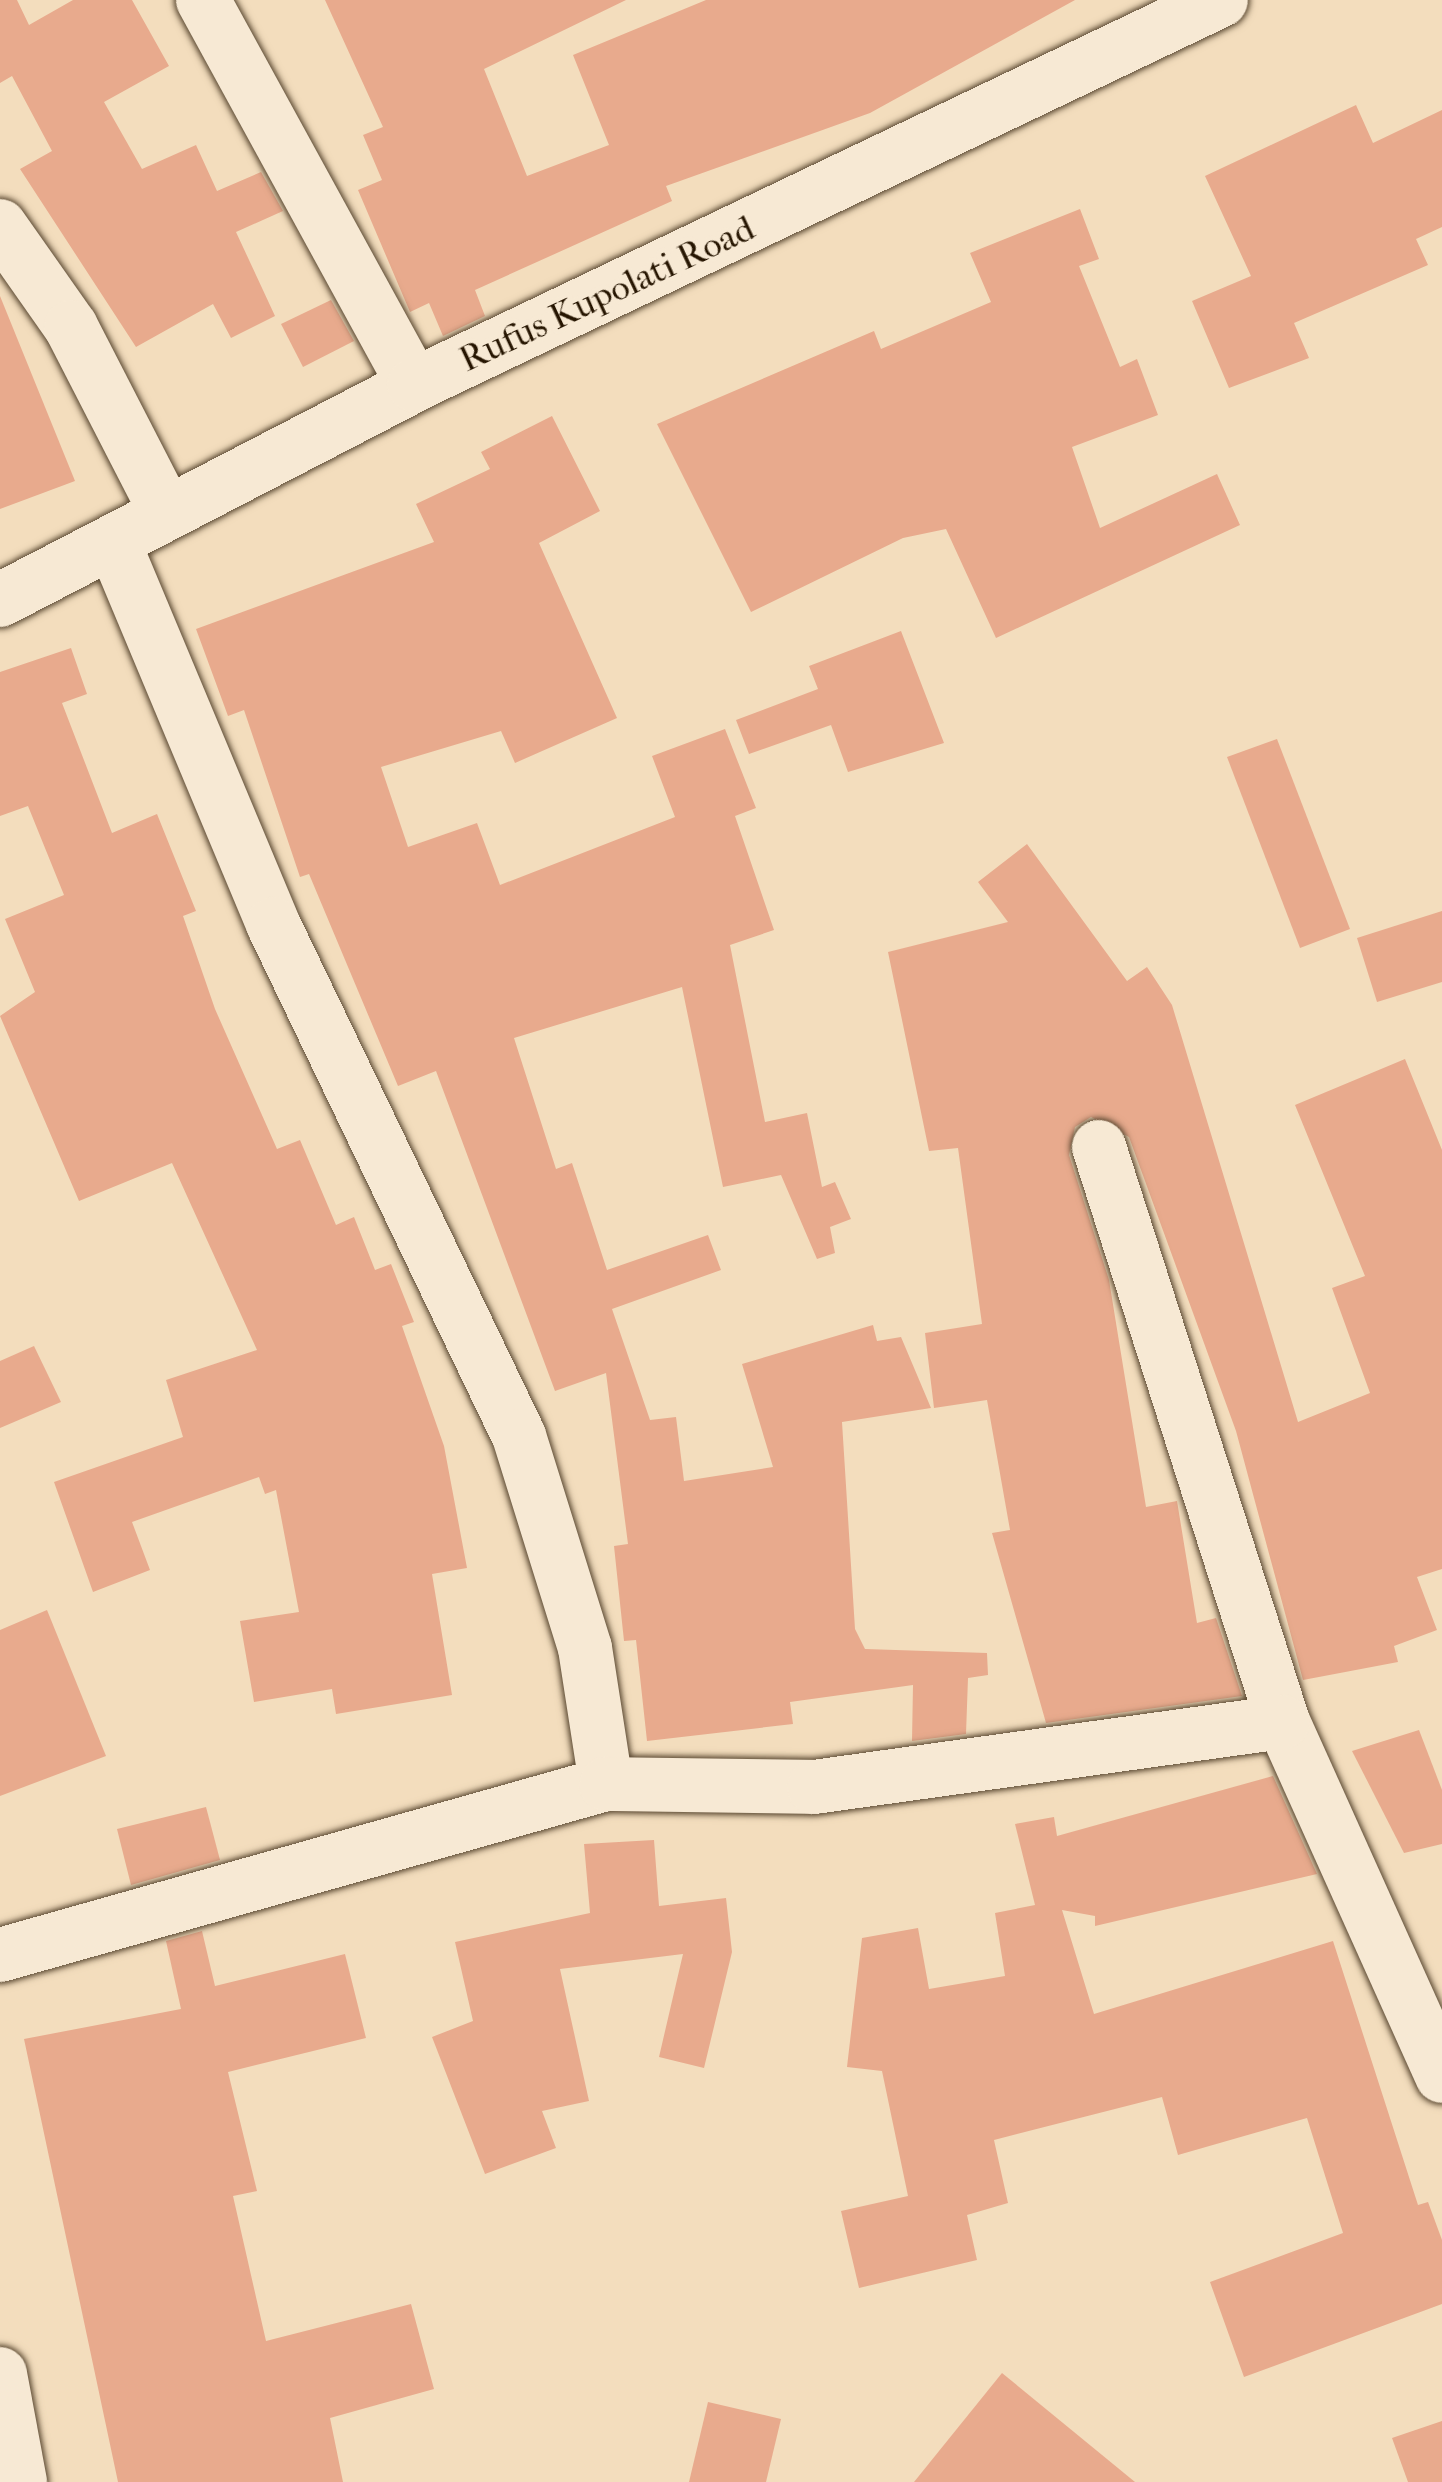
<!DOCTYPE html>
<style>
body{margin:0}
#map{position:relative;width:1442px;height:2482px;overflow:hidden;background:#f3ddbd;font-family:"IM FELL French Canon",serif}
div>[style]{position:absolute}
.building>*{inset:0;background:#e8aa8d}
.roads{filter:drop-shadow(0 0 3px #594730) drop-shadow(0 0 3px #594730)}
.minor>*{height:54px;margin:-27px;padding:0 27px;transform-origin:27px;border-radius:27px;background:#f7e9d4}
span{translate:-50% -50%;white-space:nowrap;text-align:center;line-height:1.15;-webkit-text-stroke:9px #f7e9d4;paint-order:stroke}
.street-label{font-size:36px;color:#261501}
</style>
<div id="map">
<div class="building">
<i style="clip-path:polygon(0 0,17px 0,29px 25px,73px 0,132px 0,169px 66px,104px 102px,142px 169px,196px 145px,217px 191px,261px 172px,283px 211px,236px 232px,275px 316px,231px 338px,213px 304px,136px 347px,20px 169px,52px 151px,12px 76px,0 83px)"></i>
<i style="clip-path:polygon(325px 0,626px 0,484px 69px,527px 176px,609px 145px,573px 55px,706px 0,1075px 0,870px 113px,666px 186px,672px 201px,475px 290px,485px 316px,443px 336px,429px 303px,410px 312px,358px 190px,382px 180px,363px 135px,383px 127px)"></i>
<i style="clip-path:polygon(1356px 105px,1373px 143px,1442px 110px,1442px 227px,1416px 239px,1428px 265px,1294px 323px,1309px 358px,1229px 388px,1192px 301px,1251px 276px,1205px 176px)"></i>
<i style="clip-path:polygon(1080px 209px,1099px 259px,1079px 266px,1120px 367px,1137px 359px,1158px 415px,1072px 447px,1100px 528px,1217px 474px,1240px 525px,996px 638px,946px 529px,903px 538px,751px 612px,657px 424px,874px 331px,881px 349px,991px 302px,970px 253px)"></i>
<i style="clip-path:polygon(0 296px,75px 481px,0 509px)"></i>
<i style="clip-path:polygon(331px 300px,354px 341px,303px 367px,281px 324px)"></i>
<i style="clip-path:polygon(552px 416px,600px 511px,539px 543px,617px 718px,515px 763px,501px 731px,381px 767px,408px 847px,477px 823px,500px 885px,675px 817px,652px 756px,725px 729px,756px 808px,735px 816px,774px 930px,730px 945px,765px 1122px,807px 1113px,822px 1187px,835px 1182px,851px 1219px,830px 1227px,835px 1253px,817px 1259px,781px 1175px,723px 1187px,682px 987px,514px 1038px,556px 1169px,572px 1163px,607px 1270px,708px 1235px,721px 1270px,612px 1309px,650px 1420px,676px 1417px,684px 1481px,773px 1467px,742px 1364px,873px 1325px,877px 1341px,901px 1337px,931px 1408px,842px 1422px,855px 1629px,865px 1649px,987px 1653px,988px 1675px,968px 1678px,966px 1734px,912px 1741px,913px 1685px,790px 1702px,793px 1724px,647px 1741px,636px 1640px,624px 1641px,614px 1546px,628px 1544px,606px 1373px,555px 1391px,436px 1071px,398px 1086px,309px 874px,300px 877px,244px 710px,228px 716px,196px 629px,434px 542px,416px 504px,490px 469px,481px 452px)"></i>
<i style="clip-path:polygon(901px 631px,944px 743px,848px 772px,831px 725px,749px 754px,736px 720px,818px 689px,809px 666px)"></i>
<i style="clip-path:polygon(71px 648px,87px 694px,62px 703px,112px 833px,157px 814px,196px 911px,183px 916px,215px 1009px,277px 1149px,300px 1140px,336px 1225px,354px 1217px,375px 1270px,391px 1264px,414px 1322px,402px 1326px,444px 1446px,467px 1568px,432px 1574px,452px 1695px,336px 1714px,332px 1689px,254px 1702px,240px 1621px,299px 1612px,276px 1490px,265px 1494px,259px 1477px,132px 1522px,150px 1570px,93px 1592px,54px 1482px,183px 1437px,166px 1380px,257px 1350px,172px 1163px,79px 1201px,0 1016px,35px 992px,5px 919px,64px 895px,28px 806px,0 816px,0 672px)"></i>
<i style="clip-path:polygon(1277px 739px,1350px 929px,1300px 948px,1227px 757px)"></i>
<i style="clip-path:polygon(1027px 844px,1127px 981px,1147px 967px,1172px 1005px,1298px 1422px,1370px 1393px,1332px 1288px,1365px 1276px,1295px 1105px,1405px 1059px,1442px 1150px,1442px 1569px,1417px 1577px,1437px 1630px,1394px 1646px,1398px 1662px,1303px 1680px,1236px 1431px,1129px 1137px,1091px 1117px,1075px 1127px,1069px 1155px,1109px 1280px,1146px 1507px,1177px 1501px,1197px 1623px,1216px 1618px,1242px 1696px,1046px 1723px,992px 1533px,1010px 1530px,987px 1400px,934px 1408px,925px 1333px,982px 1324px,958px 1148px,929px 1151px,888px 952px,1008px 922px,978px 882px)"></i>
<i style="clip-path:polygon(1442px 911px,1442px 982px,1377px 1002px,1357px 938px)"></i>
<i style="clip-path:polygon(34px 1346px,61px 1402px,0 1428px,0 1361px)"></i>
<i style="clip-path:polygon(47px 1610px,106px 1756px,0 1796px,0 1630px)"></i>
<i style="clip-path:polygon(1419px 1730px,1442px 1790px,1442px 1844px,1404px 1853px,1352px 1751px)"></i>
<i style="clip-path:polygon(1273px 1776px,1317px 1874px,1095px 1926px,1095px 1916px,1062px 1910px,1094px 2014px,1333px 1941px,1418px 2205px,1428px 2202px,1442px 2240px,1442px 2304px,1244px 2377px,1210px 2282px,1343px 2233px,1307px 2118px,1178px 2155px,1162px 2097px,994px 2140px,1008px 2203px,967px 2215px,977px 2260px,859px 2288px,841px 2211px,908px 2196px,882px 2071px,847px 2067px,862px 1938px,918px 1928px,929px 1989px,1005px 1976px,995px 1913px,1035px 1905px,1015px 1824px,1054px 1817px,1057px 1836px)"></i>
<i style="clip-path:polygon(206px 1807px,220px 1860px,131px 1885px,117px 1829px)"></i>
<i style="clip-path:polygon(654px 1840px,659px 1906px,726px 1898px,732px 1952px,704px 2068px,659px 2057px,683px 1954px,560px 1969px,589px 2101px,542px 2111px,556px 2148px,485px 2174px,432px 2037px,473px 2021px,455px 1942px,590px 1913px,584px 1844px)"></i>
<i style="clip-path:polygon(202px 1931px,215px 1986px,345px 1954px,366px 2038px,228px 2072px,257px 2191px,233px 2196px,266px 2341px,411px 2304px,434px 2389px,330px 2418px,343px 2482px,118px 2482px,24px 2039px,181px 2009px,166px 1941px)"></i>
<i style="clip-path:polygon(1002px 2373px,1135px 2482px,914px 2482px)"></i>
<i style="clip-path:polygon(708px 2402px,781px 2419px,766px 2482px,689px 2482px)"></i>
<i style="clip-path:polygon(1442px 2421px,1442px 2482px,1408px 2482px,1392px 2438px)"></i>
</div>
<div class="roads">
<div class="minor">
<i style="left:203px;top:0;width:439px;rotate:61.3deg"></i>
<i style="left:0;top:226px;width:123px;rotate:54.9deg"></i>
<i style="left:71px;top:327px;width:203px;rotate:62.8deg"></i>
<i style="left:115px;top:546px;width:410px;rotate:67.3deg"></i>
<i style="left:273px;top:924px;width:568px;rotate:64.34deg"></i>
<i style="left:519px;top:1436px;width:222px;rotate:72.7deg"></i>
<i style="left:585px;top:1648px;width:138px;rotate:81.2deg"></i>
<i style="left:0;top:600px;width:466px;rotate:-27.4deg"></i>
<i style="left:414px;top:385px;width:894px;rotate:-25.5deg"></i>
<i style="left:1099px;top:1147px;width:604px;rotate:72.26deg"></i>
<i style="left:1283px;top:1722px;width:388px;rotate:65.8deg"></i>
<i style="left:0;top:1955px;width:630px;rotate:-15.76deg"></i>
<i style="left:606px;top:1784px;width:208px;rotate:0.8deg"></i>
<i style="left:814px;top:1787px;width:473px;rotate:-7.9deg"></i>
<i style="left:0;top:2374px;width:110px;rotate:79.5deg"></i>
</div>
</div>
<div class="street-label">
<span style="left:607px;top:294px;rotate:-25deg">Rufus Kupolati Road</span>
</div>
</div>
